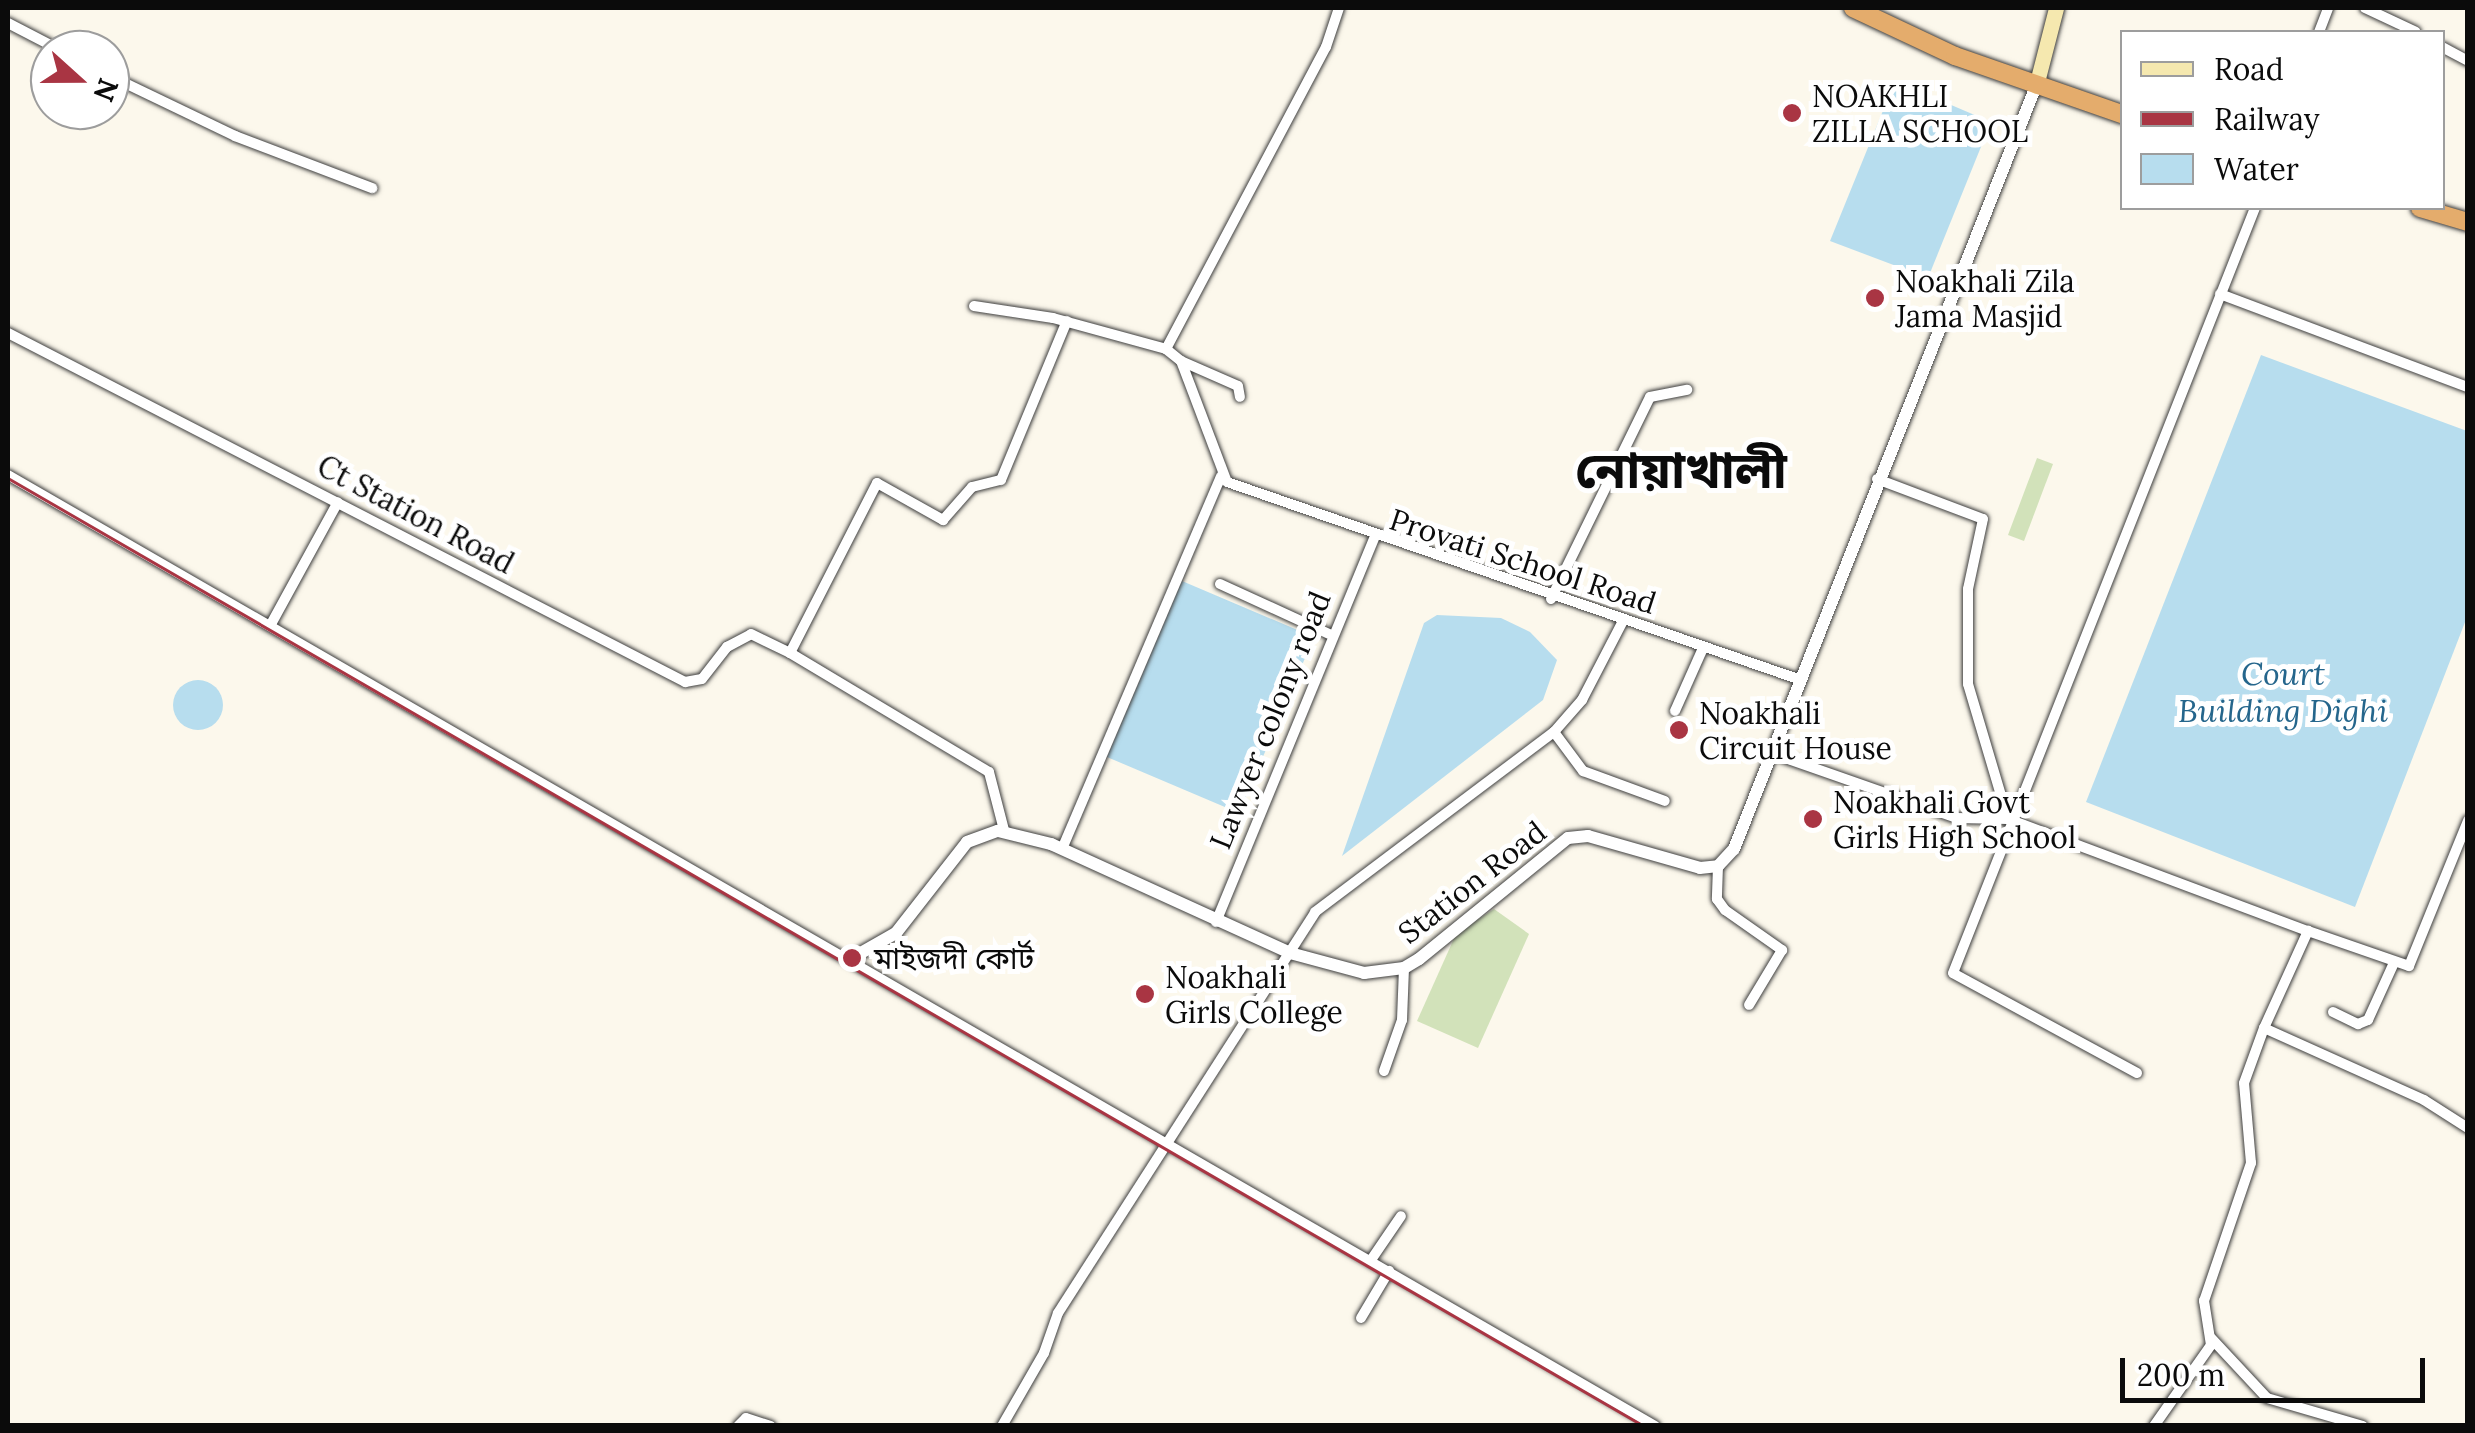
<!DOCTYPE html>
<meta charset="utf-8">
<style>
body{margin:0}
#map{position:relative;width:2475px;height:1433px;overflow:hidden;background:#fcf8ec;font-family:Lora,"Noto Sans Bengali",serif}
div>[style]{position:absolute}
.green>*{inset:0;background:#d2e2ba}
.water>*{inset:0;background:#b7ddee}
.round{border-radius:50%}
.roads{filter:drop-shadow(0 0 2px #3e3e3e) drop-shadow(0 0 2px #3e3e3e)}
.minor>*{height:10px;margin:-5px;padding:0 5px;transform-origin:5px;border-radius:5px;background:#fff}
.tertiary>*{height:12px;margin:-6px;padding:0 6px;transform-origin:6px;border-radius:6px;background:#fff}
.secondary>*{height:15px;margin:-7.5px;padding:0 7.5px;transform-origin:7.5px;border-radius:7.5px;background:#f5e8af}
.trunk>*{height:18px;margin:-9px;padding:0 9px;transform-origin:9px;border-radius:9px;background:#e4ac6c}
.rail>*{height:2.5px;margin:-1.25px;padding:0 1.25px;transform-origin:1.25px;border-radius:1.25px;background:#a93543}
.dots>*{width:28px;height:28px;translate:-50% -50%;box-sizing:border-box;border:5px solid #fff;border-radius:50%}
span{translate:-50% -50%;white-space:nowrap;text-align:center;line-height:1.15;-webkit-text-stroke:10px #fff;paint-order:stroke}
.poi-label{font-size:30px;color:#0b0b0b}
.left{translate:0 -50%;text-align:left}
.street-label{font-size:30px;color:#0b0b0b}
.water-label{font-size:32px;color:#25668c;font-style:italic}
.town-label{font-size:50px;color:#0b0b0b;font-weight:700}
.frame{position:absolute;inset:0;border:10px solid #0b0b0b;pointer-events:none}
.legend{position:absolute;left:2120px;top:30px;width:325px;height:180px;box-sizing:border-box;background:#fff;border:2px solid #9d9d9d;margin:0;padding:12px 18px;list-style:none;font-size:30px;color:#0b0b0b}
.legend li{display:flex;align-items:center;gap:20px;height:50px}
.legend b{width:50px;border:2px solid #9d9d9d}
.north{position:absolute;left:30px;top:30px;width:100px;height:100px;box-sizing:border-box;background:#fff;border:2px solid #9d9d9d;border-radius:50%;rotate:111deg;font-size:28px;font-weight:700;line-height:40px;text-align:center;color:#0b0b0b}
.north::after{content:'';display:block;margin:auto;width:35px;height:45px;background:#a93543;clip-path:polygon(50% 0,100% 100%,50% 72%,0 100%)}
.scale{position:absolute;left:2120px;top:1358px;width:305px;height:45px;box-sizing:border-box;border:5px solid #0b0b0b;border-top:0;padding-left:12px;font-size:30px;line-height:35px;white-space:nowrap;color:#0b0b0b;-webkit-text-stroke:8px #fff;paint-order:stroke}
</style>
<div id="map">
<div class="green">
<i style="clip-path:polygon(2037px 458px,2053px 464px,2024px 541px,2008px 535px)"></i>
<i style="clip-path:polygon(1494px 909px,1529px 934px,1478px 1048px,1417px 1021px,1456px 934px)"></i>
</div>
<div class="water">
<i style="clip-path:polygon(1895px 81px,1991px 122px,1928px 278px,1830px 241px)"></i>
<i style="clip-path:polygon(2261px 355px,2467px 431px,2467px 617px,2355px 907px,2086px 802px)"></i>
<i style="clip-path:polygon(1182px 581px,1314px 637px,1239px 813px,1107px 757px)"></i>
<i style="clip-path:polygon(1437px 615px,1501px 618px,1530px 632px,1557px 660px,1543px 700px,1342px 856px,1424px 623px)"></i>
<i class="round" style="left:173px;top:680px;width:50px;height:50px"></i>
</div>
<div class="roads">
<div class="minor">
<i style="left:2365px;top:8px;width:56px;rotate:25.2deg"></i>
<i style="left:8px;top:23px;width:59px;rotate:27.4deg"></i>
<i style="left:2319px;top:32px;width:26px;rotate:-69deg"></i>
<i style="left:2442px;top:47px;width:30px;rotate:28deg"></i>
<i style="left:110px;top:76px;width:139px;rotate:25.6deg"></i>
<i style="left:235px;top:136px;width:147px;rotate:20.8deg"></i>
<i style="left:2220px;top:294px;width:265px;rotate:20.6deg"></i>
<i style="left:974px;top:306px;width:80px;rotate:8.6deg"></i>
<i style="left:1053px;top:318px;width:117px;rotate:15.3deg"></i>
<i style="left:1166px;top:349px;width:19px;rotate:39deg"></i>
<i style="left:1181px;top:361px;width:129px;rotate:69.2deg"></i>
<i style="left:1227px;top:482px;width:604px;rotate:19.03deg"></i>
<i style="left:8px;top:333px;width:762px;rotate:27.27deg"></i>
<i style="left:685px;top:682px;width:17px;rotate:-10deg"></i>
<i style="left:702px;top:679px;width:41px;rotate:-52deg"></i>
<i style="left:727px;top:647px;width:27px;rotate:-28deg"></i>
<i style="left:751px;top:634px;width:43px;rotate:26deg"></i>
<i style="left:1166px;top:349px;width:342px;rotate:-62.1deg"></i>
<i style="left:1326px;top:47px;width:41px;rotate:-71.6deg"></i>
<i style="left:1181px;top:361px;width:62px;rotate:23.7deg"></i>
<i style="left:1238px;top:386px;width:11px;rotate:80deg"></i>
<i style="left:8px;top:475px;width:1902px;rotate:30deg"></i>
<i style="left:1877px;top:479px;width:113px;rotate:20.7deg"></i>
<i style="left:1983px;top:519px;width:72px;rotate:102.1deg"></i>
<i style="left:1968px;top:589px;width:95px;rotate:90deg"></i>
<i style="left:1968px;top:684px;width:141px;rotate:73.5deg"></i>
<i style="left:1220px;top:584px;width:120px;rotate:24.6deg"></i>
<i style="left:1551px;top:599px;width:225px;rotate:-63.9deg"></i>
<i style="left:1650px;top:397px;width:38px;rotate:-11deg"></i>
<i style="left:270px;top:626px;width:141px;rotate:-61.3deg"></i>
<i style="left:1675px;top:711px;width:69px;rotate:-66deg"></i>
<i style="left:1554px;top:732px;width:49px;rotate:53.4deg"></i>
<i style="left:1583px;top:771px;width:87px;rotate:20.1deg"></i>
<i style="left:1771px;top:753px;width:197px;rotate:19.3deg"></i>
<i style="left:1957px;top:818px;width:51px;rotate:1.1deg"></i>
<i style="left:2008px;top:819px;width:320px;rotate:20.5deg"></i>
<i style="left:1004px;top:830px;width:60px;rotate:-104.5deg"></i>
<i style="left:989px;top:772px;width:232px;rotate:-149.1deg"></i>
<i style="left:790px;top:653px;width:191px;rotate:-62.9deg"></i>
<i style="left:877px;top:483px;width:76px;rotate:29.3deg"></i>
<i style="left:943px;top:520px;width:44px;rotate:-48.7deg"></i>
<i style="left:972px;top:487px;width:30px;rotate:-14deg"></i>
<i style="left:1001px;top:480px;width:172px;rotate:-67.5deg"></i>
<i style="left:1062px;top:849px;width:405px;rotate:-66.9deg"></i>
<i style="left:1718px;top:866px;width:33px;rotate:92deg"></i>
<i style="left:1717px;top:899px;width:14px;rotate:54deg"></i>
<i style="left:1725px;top:910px;width:70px;rotate:35.1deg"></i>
<i style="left:1782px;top:950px;width:64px;rotate:121deg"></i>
<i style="left:1216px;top:922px;width:415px;rotate:-67.6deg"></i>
<i style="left:2333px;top:1012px;width:28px;rotate:26deg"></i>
<i style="left:2358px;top:1024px;width:11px;rotate:-22deg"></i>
<i style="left:2368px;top:1020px;width:60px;rotate:-65.6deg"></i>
<i style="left:2264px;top:1028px;width:107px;rotate:-65.6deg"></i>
<i style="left:2308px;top:931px;width:107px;rotate:19.1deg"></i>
<i style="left:2409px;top:966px;width:157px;rotate:-67.9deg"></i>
<i style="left:1384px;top:1071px;width:54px;rotate:-70.6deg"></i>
<i style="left:1402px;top:1020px;width:52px;rotate:-87.8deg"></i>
<i style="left:2137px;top:1073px;width:209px;rotate:-151.5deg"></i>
<i style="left:1953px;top:973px;width:822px;rotate:-68.46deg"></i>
<i style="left:1371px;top:1260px;width:53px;rotate:-55.7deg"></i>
<i style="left:1361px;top:1318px;width:55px;rotate:-59.2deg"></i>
<i style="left:2211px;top:1338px;width:82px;rotate:47deg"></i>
<i style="left:2267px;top:1398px;width:100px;rotate:16.3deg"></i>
<i style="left:738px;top:1426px;width:11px;rotate:-45deg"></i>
<i style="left:746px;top:1418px;width:26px;rotate:18deg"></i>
<i style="left:1002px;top:1426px;width:84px;rotate:-60.1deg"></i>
<i style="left:1044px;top:1353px;width:42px;rotate:-70.7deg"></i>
<i style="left:1058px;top:1313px;width:476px;rotate:-57.3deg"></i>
<i style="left:1315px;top:912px;width:299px;rotate:-37deg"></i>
<i style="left:1554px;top:732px;width:43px;rotate:-48.8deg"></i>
<i style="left:1582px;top:700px;width:89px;rotate:-62.6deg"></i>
<i style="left:2154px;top:1426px;width:99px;rotate:-54.9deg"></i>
<i style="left:2211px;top:1345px;width:45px;rotate:-99deg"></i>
<i style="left:2204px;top:1301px;width:146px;rotate:-71.2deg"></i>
<i style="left:2251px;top:1163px;width:80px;rotate:-95deg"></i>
<i style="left:2244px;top:1083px;width:59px;rotate:-70deg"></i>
<i style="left:2264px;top:1028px;width:175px;rotate:24.2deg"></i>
<i style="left:2424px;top:1100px;width:52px;rotate:32.5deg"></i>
</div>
<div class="tertiary">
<i style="left:852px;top:958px;width:51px;rotate:-29.6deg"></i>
<i style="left:896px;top:933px;width:115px;rotate:-52deg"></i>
<i style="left:967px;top:842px;width:33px;rotate:-20deg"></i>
<i style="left:998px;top:831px;width:55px;rotate:13.8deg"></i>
<i style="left:1051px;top:844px;width:263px;rotate:24.5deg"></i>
<i style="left:1290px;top:953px;width:77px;rotate:15.1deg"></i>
<i style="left:1364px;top:973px;width:40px;rotate:-7.1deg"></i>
<i style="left:1404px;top:968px;width:17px;rotate:-31deg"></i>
<i style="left:1419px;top:959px;width:192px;rotate:-39.1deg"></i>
<i style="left:1568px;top:838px;width:20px;rotate:-6deg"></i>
<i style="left:1588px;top:836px;width:116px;rotate:15.9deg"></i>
<i style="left:1700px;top:868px;width:18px;rotate:-6deg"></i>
<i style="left:1718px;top:866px;width:23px;rotate:-47deg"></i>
<i style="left:1734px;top:849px;width:821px;rotate:-68.41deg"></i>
</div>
<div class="secondary">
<i style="left:2036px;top:86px;width:81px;rotate:-75.6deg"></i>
</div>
<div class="trunk">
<i style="left:1853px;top:8px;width:113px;rotate:25.2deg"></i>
<i style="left:1955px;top:56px;width:177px;rotate:19.2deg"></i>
<i style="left:2420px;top:208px;width:50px;rotate:16.3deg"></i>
</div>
</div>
<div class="rail">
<i style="left:8px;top:478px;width:1891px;rotate:30.09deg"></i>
</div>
<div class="dots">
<i style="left:1792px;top:113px;background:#a93543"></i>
<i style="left:1875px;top:298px;background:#a93543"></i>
<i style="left:1679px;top:730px;background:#a93543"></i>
<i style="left:1813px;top:819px;background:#a93543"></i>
<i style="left:852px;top:958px;background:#a93543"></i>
<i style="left:1145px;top:994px;background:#a93543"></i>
</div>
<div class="poi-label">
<span class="left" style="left:1812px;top:113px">NOAKHLI<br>ZILLA SCHOOL</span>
<span class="left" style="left:1895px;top:298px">Noakhali Zila<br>Jama Masjid</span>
<span class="left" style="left:1699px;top:730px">Noakhali<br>Circuit House</span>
<span class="left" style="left:1833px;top:819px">Noakhali Govt<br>Girls High School</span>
<span class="left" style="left:874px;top:958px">মাইজদী কোর্ট</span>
<span class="left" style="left:1165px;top:994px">Noakhali<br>Girls College</span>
</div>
<div class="street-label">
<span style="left:416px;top:514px;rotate:28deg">Ct Station Road</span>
<span style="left:1523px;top:561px;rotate:18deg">Provati School Road</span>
<span style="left:1270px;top:720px;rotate:-68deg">Lawyer colony road</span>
<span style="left:1472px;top:882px;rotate:-38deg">Station Road</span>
</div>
<div class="water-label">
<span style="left:2283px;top:693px">Court<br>Building Dighi</span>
</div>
<div class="town-label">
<span style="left:1681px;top:471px">নোয়াখালী</span>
</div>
<div class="frame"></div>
<ul class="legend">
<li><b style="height:12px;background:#f5e8af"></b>Road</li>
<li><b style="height:12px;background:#a93543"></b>Railway</li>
<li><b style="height:28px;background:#b7ddee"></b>Water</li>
</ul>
<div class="north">N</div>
<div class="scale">200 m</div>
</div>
